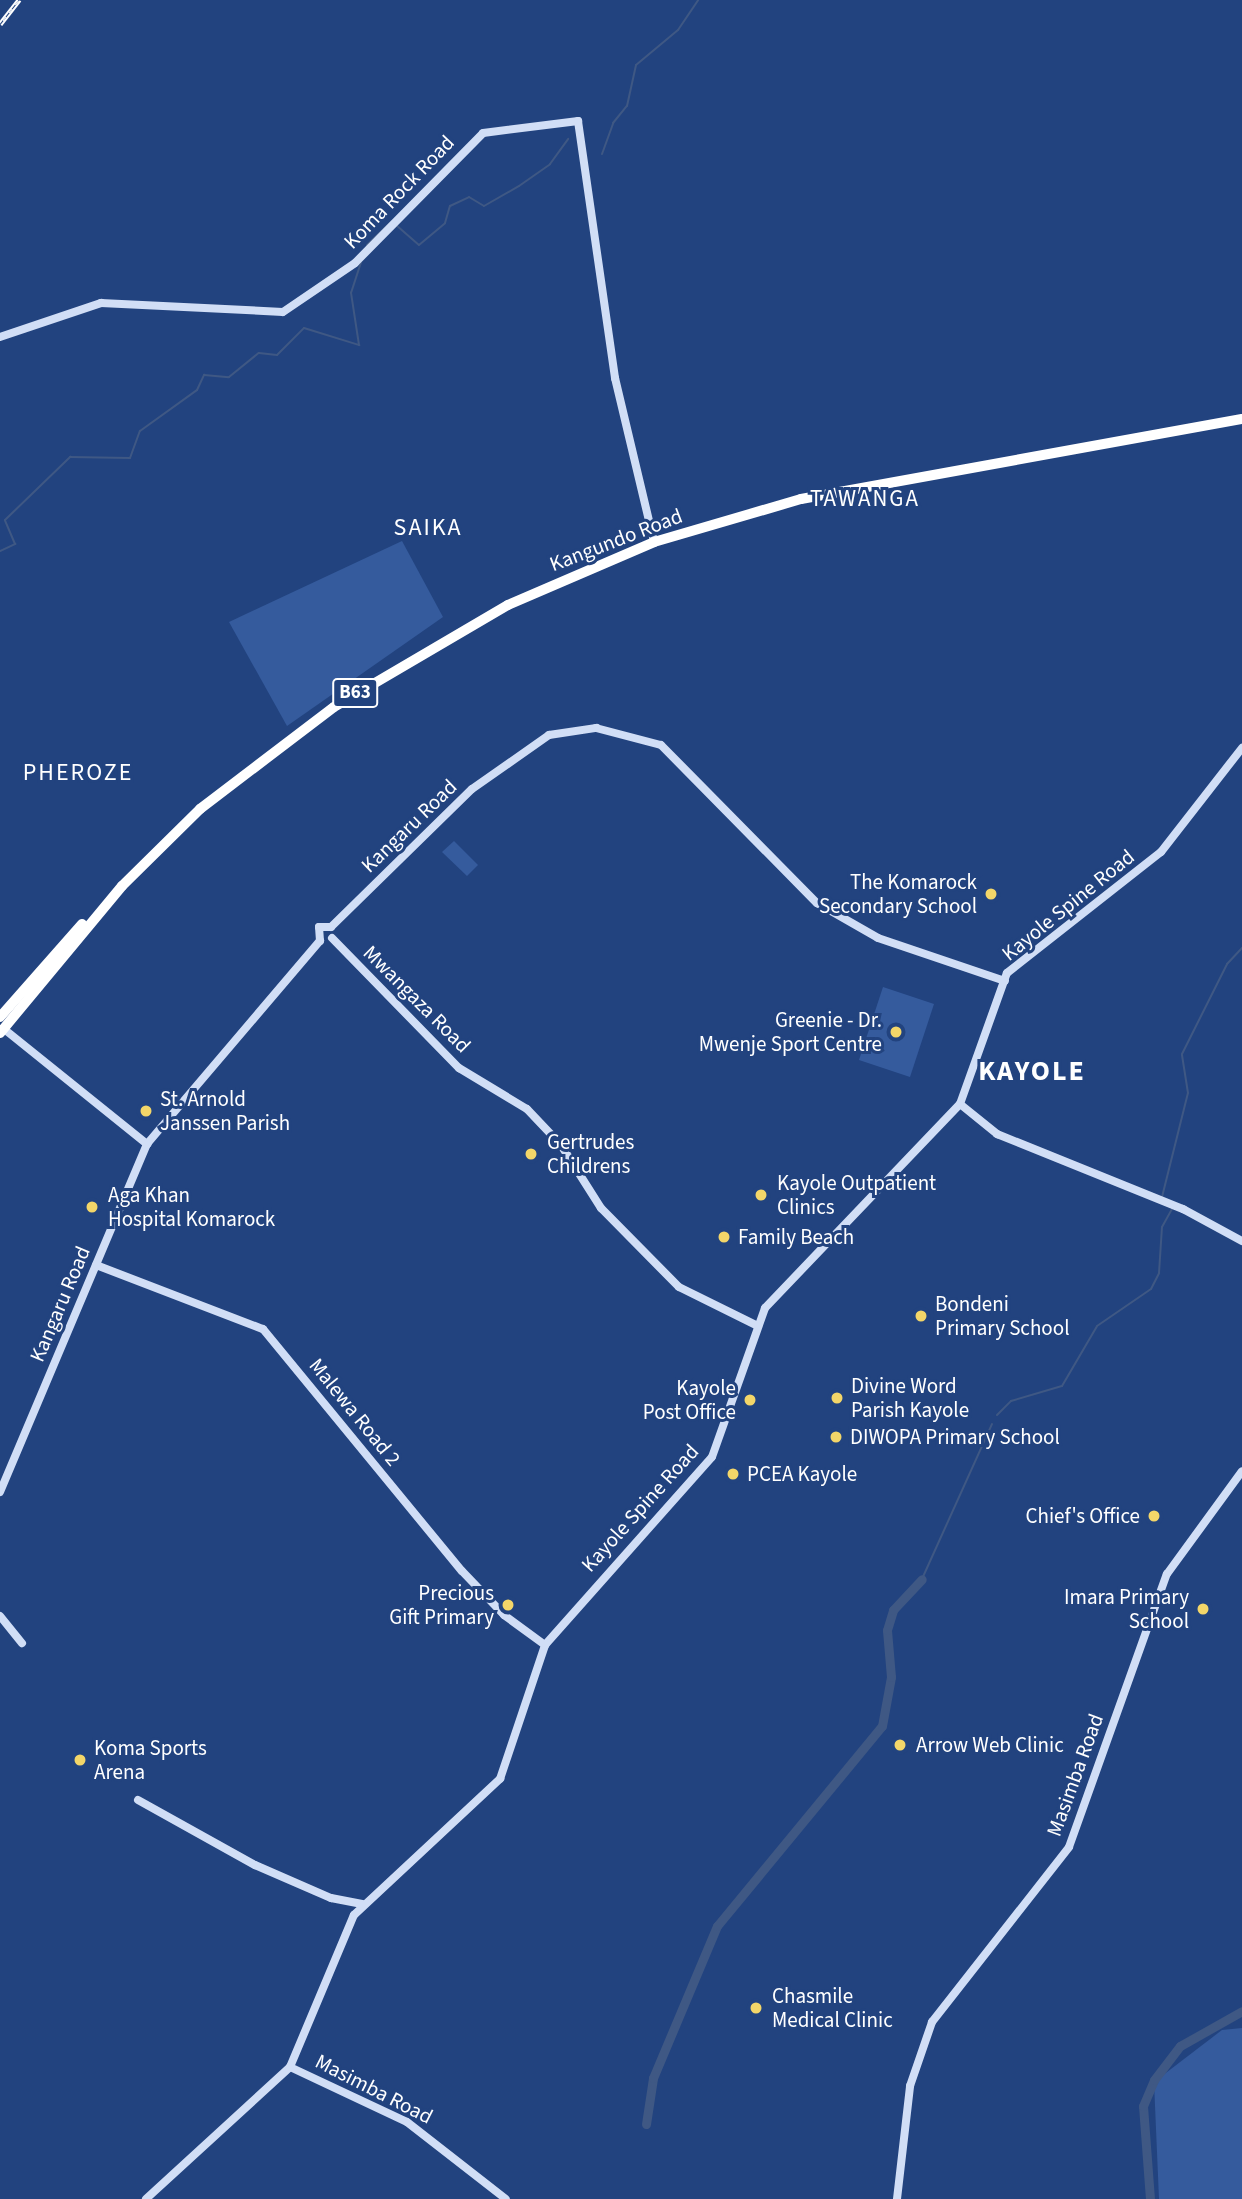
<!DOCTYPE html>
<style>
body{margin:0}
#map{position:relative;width:1242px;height:2199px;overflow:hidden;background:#22437f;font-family:"Source Sans 3",sans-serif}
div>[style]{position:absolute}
.green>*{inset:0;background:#355b9d}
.stream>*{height:2px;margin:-1px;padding:0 1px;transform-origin:1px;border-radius:1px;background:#3f5884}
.river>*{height:9px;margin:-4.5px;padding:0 4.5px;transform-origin:4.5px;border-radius:4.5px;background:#3f5884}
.secondary>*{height:8px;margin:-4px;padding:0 4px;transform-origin:4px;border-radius:4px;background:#d1def6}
.highway>*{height:10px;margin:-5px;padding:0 5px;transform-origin:5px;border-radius:5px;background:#fff}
.rail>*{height:4.5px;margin-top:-2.25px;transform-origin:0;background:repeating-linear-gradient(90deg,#22437f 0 5px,#fff 0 10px);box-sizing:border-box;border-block:2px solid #fff}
.dots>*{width:19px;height:19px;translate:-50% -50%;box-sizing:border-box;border:4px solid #22437f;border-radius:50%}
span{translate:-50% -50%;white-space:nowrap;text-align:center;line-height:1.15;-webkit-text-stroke:6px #22437f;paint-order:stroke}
.shield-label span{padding:2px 5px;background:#22437f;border:2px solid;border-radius:5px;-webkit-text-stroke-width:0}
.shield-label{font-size:19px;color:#fff;font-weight:700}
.street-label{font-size:21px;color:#fff}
.poi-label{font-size:21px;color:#fff}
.right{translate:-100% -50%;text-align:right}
.left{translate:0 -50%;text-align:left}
.neighbourhood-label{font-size:23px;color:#fff;letter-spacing:2px}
.quarter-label{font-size:24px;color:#fff;letter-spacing:2px}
.district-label{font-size:28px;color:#fff;font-weight:700;letter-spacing:2px}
</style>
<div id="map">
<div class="green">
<i style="clip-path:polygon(402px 541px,443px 617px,287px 726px,229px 622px)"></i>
<i style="clip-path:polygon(454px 841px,478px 865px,467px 876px,442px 852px)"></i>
<i style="clip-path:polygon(883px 987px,934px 1004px,910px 1077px,859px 1060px)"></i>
<i style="clip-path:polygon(1242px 2028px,1242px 2199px,1159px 2199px,1154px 2082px,1222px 2030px)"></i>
</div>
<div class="stream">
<i style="left:602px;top:154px;width:33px;rotate:-70deg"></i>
<i style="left:613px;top:123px;width:22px;rotate:-51deg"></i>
<i style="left:627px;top:106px;width:42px;rotate:-77.6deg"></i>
<i style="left:636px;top:65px;width:55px;rotate:-39.8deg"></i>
<i style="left:678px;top:30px;width:36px;rotate:-56deg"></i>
<i style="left:396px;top:225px;width:30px;rotate:41deg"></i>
<i style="left:419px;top:245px;width:34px;rotate:-40deg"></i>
<i style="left:445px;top:223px;width:18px;rotate:-74deg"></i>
<i style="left:450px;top:206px;width:21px;rotate:-25deg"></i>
<i style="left:469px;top:197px;width:17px;rotate:31deg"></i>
<i style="left:484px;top:206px;width:40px;rotate:-29.7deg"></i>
<i style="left:519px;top:186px;width:38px;rotate:-35deg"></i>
<i style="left:550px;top:164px;width:31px;rotate:-54deg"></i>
<i style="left:367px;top:245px;width:35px;rotate:-44deg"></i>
<i style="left:0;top:551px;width:17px;rotate:-25deg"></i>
<i style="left:15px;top:544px;width:26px;rotate:-113deg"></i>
<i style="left:5px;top:520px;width:91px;rotate:-44.1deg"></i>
<i style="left:70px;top:457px;width:60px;rotate:1deg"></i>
<i style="left:130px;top:458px;width:29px;rotate:-70deg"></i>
<i style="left:140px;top:431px;width:70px;rotate:-35.7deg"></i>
<i style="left:197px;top:390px;width:17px;rotate:-65deg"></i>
<i style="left:204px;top:375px;width:25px;rotate:5deg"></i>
<i style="left:229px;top:377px;width:38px;rotate:-39deg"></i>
<i style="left:259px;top:353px;width:18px;rotate:6deg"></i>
<i style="left:277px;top:355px;width:38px;rotate:-45deg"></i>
<i style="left:304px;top:328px;width:58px;rotate:17.2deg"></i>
<i style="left:359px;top:345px;width:53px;rotate:-98.7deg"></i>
<i style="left:351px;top:293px;width:32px;rotate:-72deg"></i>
<i style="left:1162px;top:1197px;width:107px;rotate:-76deg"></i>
<i style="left:1188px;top:1093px;width:39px;rotate:-99deg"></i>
<i style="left:1182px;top:1054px;width:101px;rotate:-63.4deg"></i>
<i style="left:1227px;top:964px;width:22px;rotate:-47deg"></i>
<i style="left:997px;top:1415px;width:20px;rotate:-45deg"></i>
<i style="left:1011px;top:1401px;width:53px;rotate:-16.4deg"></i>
<i style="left:1062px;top:1386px;width:69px;rotate:-59.7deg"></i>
<i style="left:1097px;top:1326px;width:65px;rotate:-34.4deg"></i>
<i style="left:1151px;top:1289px;width:18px;rotate:-63deg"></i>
<i style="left:1159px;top:1273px;width:46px;rotate:-86.3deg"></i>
<i style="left:1162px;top:1227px;width:23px;rotate:-61deg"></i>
<i style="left:922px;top:1579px;width:170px;rotate:-65.7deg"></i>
</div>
<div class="river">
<i style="left:646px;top:2124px;width:47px;rotate:-81.3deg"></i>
<i style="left:653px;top:2078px;width:165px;rotate:-67.2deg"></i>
<i style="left:717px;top:1926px;width:259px;rotate:-50.5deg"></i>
<i style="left:882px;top:1726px;width:50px;rotate:-79.6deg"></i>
<i style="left:891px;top:1677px;width:47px;rotate:-94.9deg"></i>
<i style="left:887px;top:1630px;width:21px;rotate:-73deg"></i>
<i style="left:893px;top:1610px;width:42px;rotate:-46.9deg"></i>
<i style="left:1150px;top:2199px;width:93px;rotate:-94.3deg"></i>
<i style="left:1143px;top:2106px;width:28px;rotate:-67deg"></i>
<i style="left:1154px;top:2080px;width:43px;rotate:-52.6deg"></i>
<i style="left:1180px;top:2046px;width:71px;rotate:-29.4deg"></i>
</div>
<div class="secondary">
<i style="left:0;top:337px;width:107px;rotate:-18.6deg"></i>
<i style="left:101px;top:303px;width:182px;rotate:2.8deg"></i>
<i style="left:283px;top:312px;width:87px;rotate:-34.2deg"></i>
<i style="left:355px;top:263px;width:182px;rotate:-45.4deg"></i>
<i style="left:483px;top:133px;width:96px;rotate:-7.2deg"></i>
<i style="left:578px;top:121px;width:260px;rotate:81.8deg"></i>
<i style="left:615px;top:378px;width:169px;rotate:76.6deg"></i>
<i style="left:331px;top:927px;width:197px;rotate:-44.4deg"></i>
<i style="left:472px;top:789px;width:94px;rotate:-35deg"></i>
<i style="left:549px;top:735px;width:48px;rotate:-8.5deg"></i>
<i style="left:596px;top:728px;width:67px;rotate:14.7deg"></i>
<i style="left:661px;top:745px;width:222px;rotate:45.4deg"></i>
<i style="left:817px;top:903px;width:70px;rotate:29.8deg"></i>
<i style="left:878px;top:938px;width:134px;rotate:18.7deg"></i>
<i style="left:332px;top:938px;width:182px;rotate:45.7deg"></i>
<i style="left:459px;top:1068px;width:79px;rotate:31.1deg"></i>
<i style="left:527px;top:1109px;width:50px;rotate:46.6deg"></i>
<i style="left:561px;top:1145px;width:75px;rotate:57.6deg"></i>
<i style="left:601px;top:1208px;width:111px;rotate:45.4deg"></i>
<i style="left:679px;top:1287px;width:86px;rotate:26.3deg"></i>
<i style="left:320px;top:941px;width:14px;rotate:-94deg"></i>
<i style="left:319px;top:927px;width:12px"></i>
<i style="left:4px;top:1029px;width:184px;rotate:38.8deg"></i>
<i style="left:960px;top:1104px;width:48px;rotate:39deg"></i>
<i style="left:997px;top:1134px;width:201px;rotate:22deg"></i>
<i style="left:1183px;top:1209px;width:67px;rotate:28.5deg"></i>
<i style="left:96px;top:1265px;width:179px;rotate:21deg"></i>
<i style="left:263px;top:1329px;width:313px;rotate:50.6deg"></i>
<i style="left:462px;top:1571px;width:61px;rotate:46.3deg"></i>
<i style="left:504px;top:1615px;width:51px;rotate:36.2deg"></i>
<i style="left:0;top:1492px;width:378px;rotate:-67.1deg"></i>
<i style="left:147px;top:1144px;width:267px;rotate:-49.6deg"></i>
<i style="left:0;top:1616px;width:35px;rotate:51deg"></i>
<i style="left:138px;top:1800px;width:134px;rotate:29.1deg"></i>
<i style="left:255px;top:1865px;width:83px;rotate:23.5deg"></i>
<i style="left:331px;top:1898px;width:33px;rotate:11deg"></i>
<i style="left:290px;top:2067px;width:129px;rotate:25.2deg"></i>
<i style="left:407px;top:2122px;width:125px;rotate:37.9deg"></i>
<i style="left:146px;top:2199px;width:195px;rotate:-42.5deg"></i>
<i style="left:290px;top:2067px;width:165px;rotate:-67.2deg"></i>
<i style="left:354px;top:1915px;width:200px;rotate:-43deg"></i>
<i style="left:500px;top:1779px;width:141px;rotate:-71.4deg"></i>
<i style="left:545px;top:1645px;width:251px;rotate:-48.4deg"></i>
<i style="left:712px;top:1457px;width:158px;rotate:-70.4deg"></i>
<i style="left:765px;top:1308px;width:282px;rotate:-46.3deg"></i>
<i style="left:960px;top:1104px;width:139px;rotate:-70.3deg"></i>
<i style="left:1007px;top:973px;width:196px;rotate:-38.2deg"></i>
<i style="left:1161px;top:852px;width:132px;rotate:-52.1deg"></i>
<i style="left:897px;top:2199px;width:114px;rotate:-83.4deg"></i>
<i style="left:910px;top:2086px;width:68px;rotate:-71deg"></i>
<i style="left:932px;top:2022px;width:222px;rotate:-51.9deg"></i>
<i style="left:1069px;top:1847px;width:290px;rotate:-70.3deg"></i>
<i style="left:1167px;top:1574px;width:127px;rotate:-53.9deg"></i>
</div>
<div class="highway">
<i style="left:0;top:1017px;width:124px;rotate:-48.6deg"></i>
<i style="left:0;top:1033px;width:191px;rotate:-50.3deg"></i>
<i style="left:122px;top:886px;width:110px;rotate:-44.6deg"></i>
<i style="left:200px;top:809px;width:168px;rotate:-37.3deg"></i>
<i style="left:334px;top:707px;width:202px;rotate:-30.4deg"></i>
<i style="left:508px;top:605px;width:159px;rotate:-23.3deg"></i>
<i style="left:654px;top:542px;width:153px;rotate:-16.3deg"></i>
<i style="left:801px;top:499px;width:448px;rotate:-10.3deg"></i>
</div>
<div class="rail">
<i style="left:0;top:24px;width:31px;rotate:-52deg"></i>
</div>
<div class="dots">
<i style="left:991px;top:894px;background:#f3d669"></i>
<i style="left:896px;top:1032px;background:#f3d669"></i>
<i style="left:146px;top:1111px;background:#f3d669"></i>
<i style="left:531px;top:1154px;background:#f3d669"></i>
<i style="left:761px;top:1195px;background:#f3d669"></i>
<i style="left:92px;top:1207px;background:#f3d669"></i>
<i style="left:724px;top:1237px;background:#f3d669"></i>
<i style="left:921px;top:1316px;background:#f3d669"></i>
<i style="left:837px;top:1398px;background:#f3d669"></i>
<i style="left:750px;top:1400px;background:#f3d669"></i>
<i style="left:836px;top:1437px;background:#f3d669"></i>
<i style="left:733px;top:1474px;background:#f3d669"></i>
<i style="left:1154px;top:1516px;background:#f3d669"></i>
<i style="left:508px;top:1605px;background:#f3d669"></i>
<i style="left:1203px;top:1609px;background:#f3d669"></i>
<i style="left:900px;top:1745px;background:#f3d669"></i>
<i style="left:80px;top:1760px;background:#f3d669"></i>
<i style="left:756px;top:2008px;background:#f3d669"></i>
</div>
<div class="shield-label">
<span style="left:355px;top:693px">B63</span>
</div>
<div class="street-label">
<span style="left:399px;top:192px;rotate:-46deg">Koma Rock Road</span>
<span style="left:616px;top:540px;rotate:-21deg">Kangundo Road</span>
<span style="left:409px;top:826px;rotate:-44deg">Kangaru Road</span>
<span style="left:1068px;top:905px;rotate:-39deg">Kayole Spine Road</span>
<span style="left:417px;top:999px;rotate:45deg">Mwangaza Road</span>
<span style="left:60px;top:1304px;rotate:-67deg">Kangaru Road</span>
<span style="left:355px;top:1412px;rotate:51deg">Malewa Road 2</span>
<span style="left:640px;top:1508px;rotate:-48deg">Kayole Spine Road</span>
<span style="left:1075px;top:1775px;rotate:-70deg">Masimba Road</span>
<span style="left:374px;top:2089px;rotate:27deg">Masimba Road</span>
</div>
<div class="poi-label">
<span class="right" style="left:977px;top:894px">The Komarock<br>Secondary School</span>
<span class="right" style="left:882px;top:1032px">Greenie - Dr.<br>Mwenje Sport Centre</span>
<span class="left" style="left:160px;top:1111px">St. Arnold<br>Janssen Parish</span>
<span class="left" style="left:547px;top:1154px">Gertrudes<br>Childrens</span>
<span class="left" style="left:777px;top:1195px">Kayole Outpatient<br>Clinics</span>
<span class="left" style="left:108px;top:1207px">Aga Khan<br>Hospital Komarock</span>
<span class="left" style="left:738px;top:1237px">Family Beach</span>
<span class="left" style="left:935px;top:1316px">Bondeni<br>Primary School</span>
<span class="left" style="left:851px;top:1398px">Divine Word<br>Parish Kayole</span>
<span class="right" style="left:736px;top:1400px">Kayole<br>Post Office</span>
<span class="left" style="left:850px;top:1437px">DIWOPA Primary School</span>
<span class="left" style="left:747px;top:1474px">PCEA Kayole</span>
<span class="right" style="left:1140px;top:1516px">Chief's Office</span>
<span class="right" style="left:494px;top:1605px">Precious<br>Gift Primary</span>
<span class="right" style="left:1189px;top:1609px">Imara Primary<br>School</span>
<span class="left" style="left:916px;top:1745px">Arrow Web Clinic</span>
<span class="left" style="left:94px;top:1760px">Koma Sports<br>Arena</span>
<span class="left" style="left:772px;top:2008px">Chasmile<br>Medical Clinic</span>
</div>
<div class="neighbourhood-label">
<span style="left:865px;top:499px">TAWANGA</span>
</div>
<div class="quarter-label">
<span style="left:428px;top:528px">SAIKA</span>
<span style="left:78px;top:773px">PHEROZE</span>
</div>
<div class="district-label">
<span style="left:1032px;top:1071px">KAYOLE</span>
</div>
</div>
